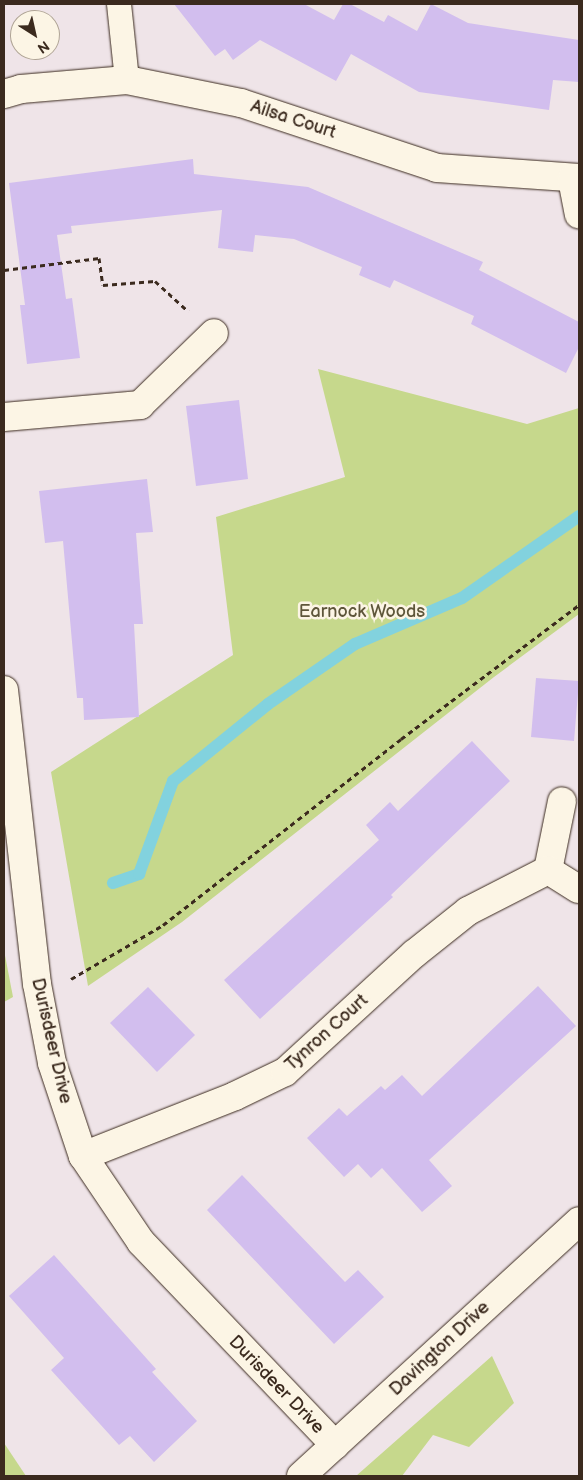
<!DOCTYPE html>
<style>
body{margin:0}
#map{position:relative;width:583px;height:1480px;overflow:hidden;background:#efe4e8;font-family:"Balsamiq Sans",sans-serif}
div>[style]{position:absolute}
.green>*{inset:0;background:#c6d88c}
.stream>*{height:12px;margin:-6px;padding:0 6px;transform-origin:6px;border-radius:6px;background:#82d2de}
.building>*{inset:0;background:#d2beee}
.path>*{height:3px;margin-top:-1.5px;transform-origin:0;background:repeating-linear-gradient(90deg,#3b2a1e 0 5px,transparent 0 9px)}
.roads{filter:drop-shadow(0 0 1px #3b2a1e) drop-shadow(0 0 1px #3b2a1e)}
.service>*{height:24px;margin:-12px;padding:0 12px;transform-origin:12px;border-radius:12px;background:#fcf5e5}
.minor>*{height:28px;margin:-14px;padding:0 14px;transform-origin:14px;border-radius:14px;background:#fcf5e5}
span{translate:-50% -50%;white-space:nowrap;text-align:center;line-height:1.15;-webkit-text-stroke:5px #fcf5e5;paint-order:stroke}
.street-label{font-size:18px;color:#3b2a1e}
.park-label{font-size:18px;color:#5e563a}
.frame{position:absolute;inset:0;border:5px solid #3b2a1e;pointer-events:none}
.north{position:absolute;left:10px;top:10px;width:50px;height:50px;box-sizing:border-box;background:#fcf5e5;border:1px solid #afa495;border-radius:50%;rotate:145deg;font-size:14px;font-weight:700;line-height:20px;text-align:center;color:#3b2a1e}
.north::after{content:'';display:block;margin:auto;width:18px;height:22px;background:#3b2a1e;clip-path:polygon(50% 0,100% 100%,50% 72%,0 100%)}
</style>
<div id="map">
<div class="green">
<i style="clip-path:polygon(318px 369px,527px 424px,579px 408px,579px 614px,494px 677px,182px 922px,88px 986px,51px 772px,233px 655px,216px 517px,345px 477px)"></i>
<i style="clip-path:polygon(4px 950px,13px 997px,4px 1002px)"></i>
<i style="clip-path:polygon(492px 1356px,514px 1403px,469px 1447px,433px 1435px,402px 1476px,356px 1476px)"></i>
<i style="clip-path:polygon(4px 1443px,26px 1476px,4px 1476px)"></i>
</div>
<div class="stream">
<i style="left:113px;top:883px;width:28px;rotate:-19deg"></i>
<i style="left:139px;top:874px;width:99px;rotate:-69.9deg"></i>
<i style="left:173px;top:781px;width:122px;rotate:-39deg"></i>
<i style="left:268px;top:704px;width:106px;rotate:-34.6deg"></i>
<i style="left:355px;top:644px;width:116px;rotate:-23.3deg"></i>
<i style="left:462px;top:598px;width:143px;rotate:-35deg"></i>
</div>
<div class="building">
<i style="clip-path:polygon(174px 4px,304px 4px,334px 20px,343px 4px,350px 4px,384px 22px,388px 15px,417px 31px,431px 4px,468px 23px,579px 40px,579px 82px,553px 80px,549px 110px,419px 92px,351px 54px,336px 81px,260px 40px,233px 60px,225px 49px,215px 56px)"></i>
<i style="clip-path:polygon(193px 159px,194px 174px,308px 187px,483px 262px,479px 270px,579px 322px,579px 347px,566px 373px,471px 324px,474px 316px,394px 280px,390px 288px,359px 275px,362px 267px,294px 239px,255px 235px,253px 252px,218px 248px,222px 210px,71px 226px,72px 233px,57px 235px,66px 299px,72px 298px,80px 358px,27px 364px,20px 305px,25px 305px,9px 183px)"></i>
<i style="clip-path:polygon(239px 400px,248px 479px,196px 486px,186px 406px)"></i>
<i style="clip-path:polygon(147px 479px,153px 532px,136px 533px,143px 624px,134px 624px,139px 717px,84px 720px,83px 698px,77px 698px,63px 541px,45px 543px,39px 491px)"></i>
<i style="clip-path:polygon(536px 678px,579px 681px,574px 741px,531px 737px)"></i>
<i style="clip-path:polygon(472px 741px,510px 781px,391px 895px,393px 897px,260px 1019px,224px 980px,379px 840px,366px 825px,390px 802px,398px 811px)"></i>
<i style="clip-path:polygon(538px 986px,576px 1026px,429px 1160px,452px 1186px,422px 1212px,382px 1168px,371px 1178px,358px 1164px,344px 1177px,307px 1138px,339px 1108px,347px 1116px,381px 1086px,385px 1090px,402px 1075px,422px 1096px)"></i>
<i style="clip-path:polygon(148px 987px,195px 1035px,157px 1072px,110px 1023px)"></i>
<i style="clip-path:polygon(242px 1175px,345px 1282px,358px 1270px,384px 1297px,334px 1344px,207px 1210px)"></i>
<i style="clip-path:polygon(54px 1255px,156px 1369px,152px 1372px,197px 1421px,154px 1462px,130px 1436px,119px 1445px,51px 1370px,64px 1358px,9px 1296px)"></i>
</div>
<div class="path">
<i style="left:4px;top:270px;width:96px;rotate:-7.2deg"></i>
<i style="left:99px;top:258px;width:27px;rotate:82deg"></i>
<i style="left:103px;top:285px;width:52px;rotate:-4.4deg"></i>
<i style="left:155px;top:281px;width:45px;rotate:42.3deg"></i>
<i style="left:71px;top:979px;width:107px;rotate:-30.4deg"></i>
<i style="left:163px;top:925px;width:302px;rotate:-38deg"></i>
<i style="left:401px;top:739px;width:223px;rotate:-37deg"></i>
</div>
<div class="roads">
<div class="service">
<i style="left:119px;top:4px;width:76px;rotate:84deg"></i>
</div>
<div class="minor">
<i style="left:4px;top:94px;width:18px;rotate:-16deg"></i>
<i style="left:21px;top:89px;width:106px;rotate:-4.9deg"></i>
<i style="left:127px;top:80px;width:116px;rotate:11.4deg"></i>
<i style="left:241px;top:103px;width:206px;rotate:18.3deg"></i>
<i style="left:437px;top:168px;width:142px;rotate:4deg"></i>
<i style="left:572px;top:179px;width:36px;rotate:79deg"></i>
<i style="left:4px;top:417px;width:137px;rotate:-5deg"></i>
<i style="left:140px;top:405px;width:103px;rotate:-44.2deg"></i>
<i style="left:4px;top:690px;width:296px;rotate:83.6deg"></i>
<i style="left:37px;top:984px;width:80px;rotate:79.2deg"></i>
<i style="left:52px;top:1063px;width:98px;rotate:71.6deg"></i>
<i style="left:83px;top:1156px;width:104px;rotate:56deg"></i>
<i style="left:141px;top:1242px;width:281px;rotate:46.3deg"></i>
<i style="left:548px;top:870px;width:70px;rotate:-78.5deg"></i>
<i style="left:83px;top:1156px;width:163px;rotate:-21.5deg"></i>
<i style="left:235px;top:1096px;width:55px;rotate:-25.6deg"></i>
<i style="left:285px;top:1072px;width:175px;rotate:-42.5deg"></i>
<i style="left:414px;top:954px;width:69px;rotate:-38.5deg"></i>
<i style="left:468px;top:911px;width:90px;rotate:-27.1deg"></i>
<i style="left:548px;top:870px;width:36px;rotate:32deg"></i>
<i style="left:301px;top:1476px;width:377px;rotate:-42.5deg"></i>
</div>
</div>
<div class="street-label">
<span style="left:293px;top:120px;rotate:18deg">Ailsa Court</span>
<span style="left:327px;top:1033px;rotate:-42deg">Tynron Court</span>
<span style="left:51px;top:1041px;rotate:77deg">Durisdeer Drive</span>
<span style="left:440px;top:1349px;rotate:-43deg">Davington Drive</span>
<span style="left:276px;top:1385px;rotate:46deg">Durisdeer Drive</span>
</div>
<div class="park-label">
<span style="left:362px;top:612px">Earnock Woods</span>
</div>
<div class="frame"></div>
<div class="north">N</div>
</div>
